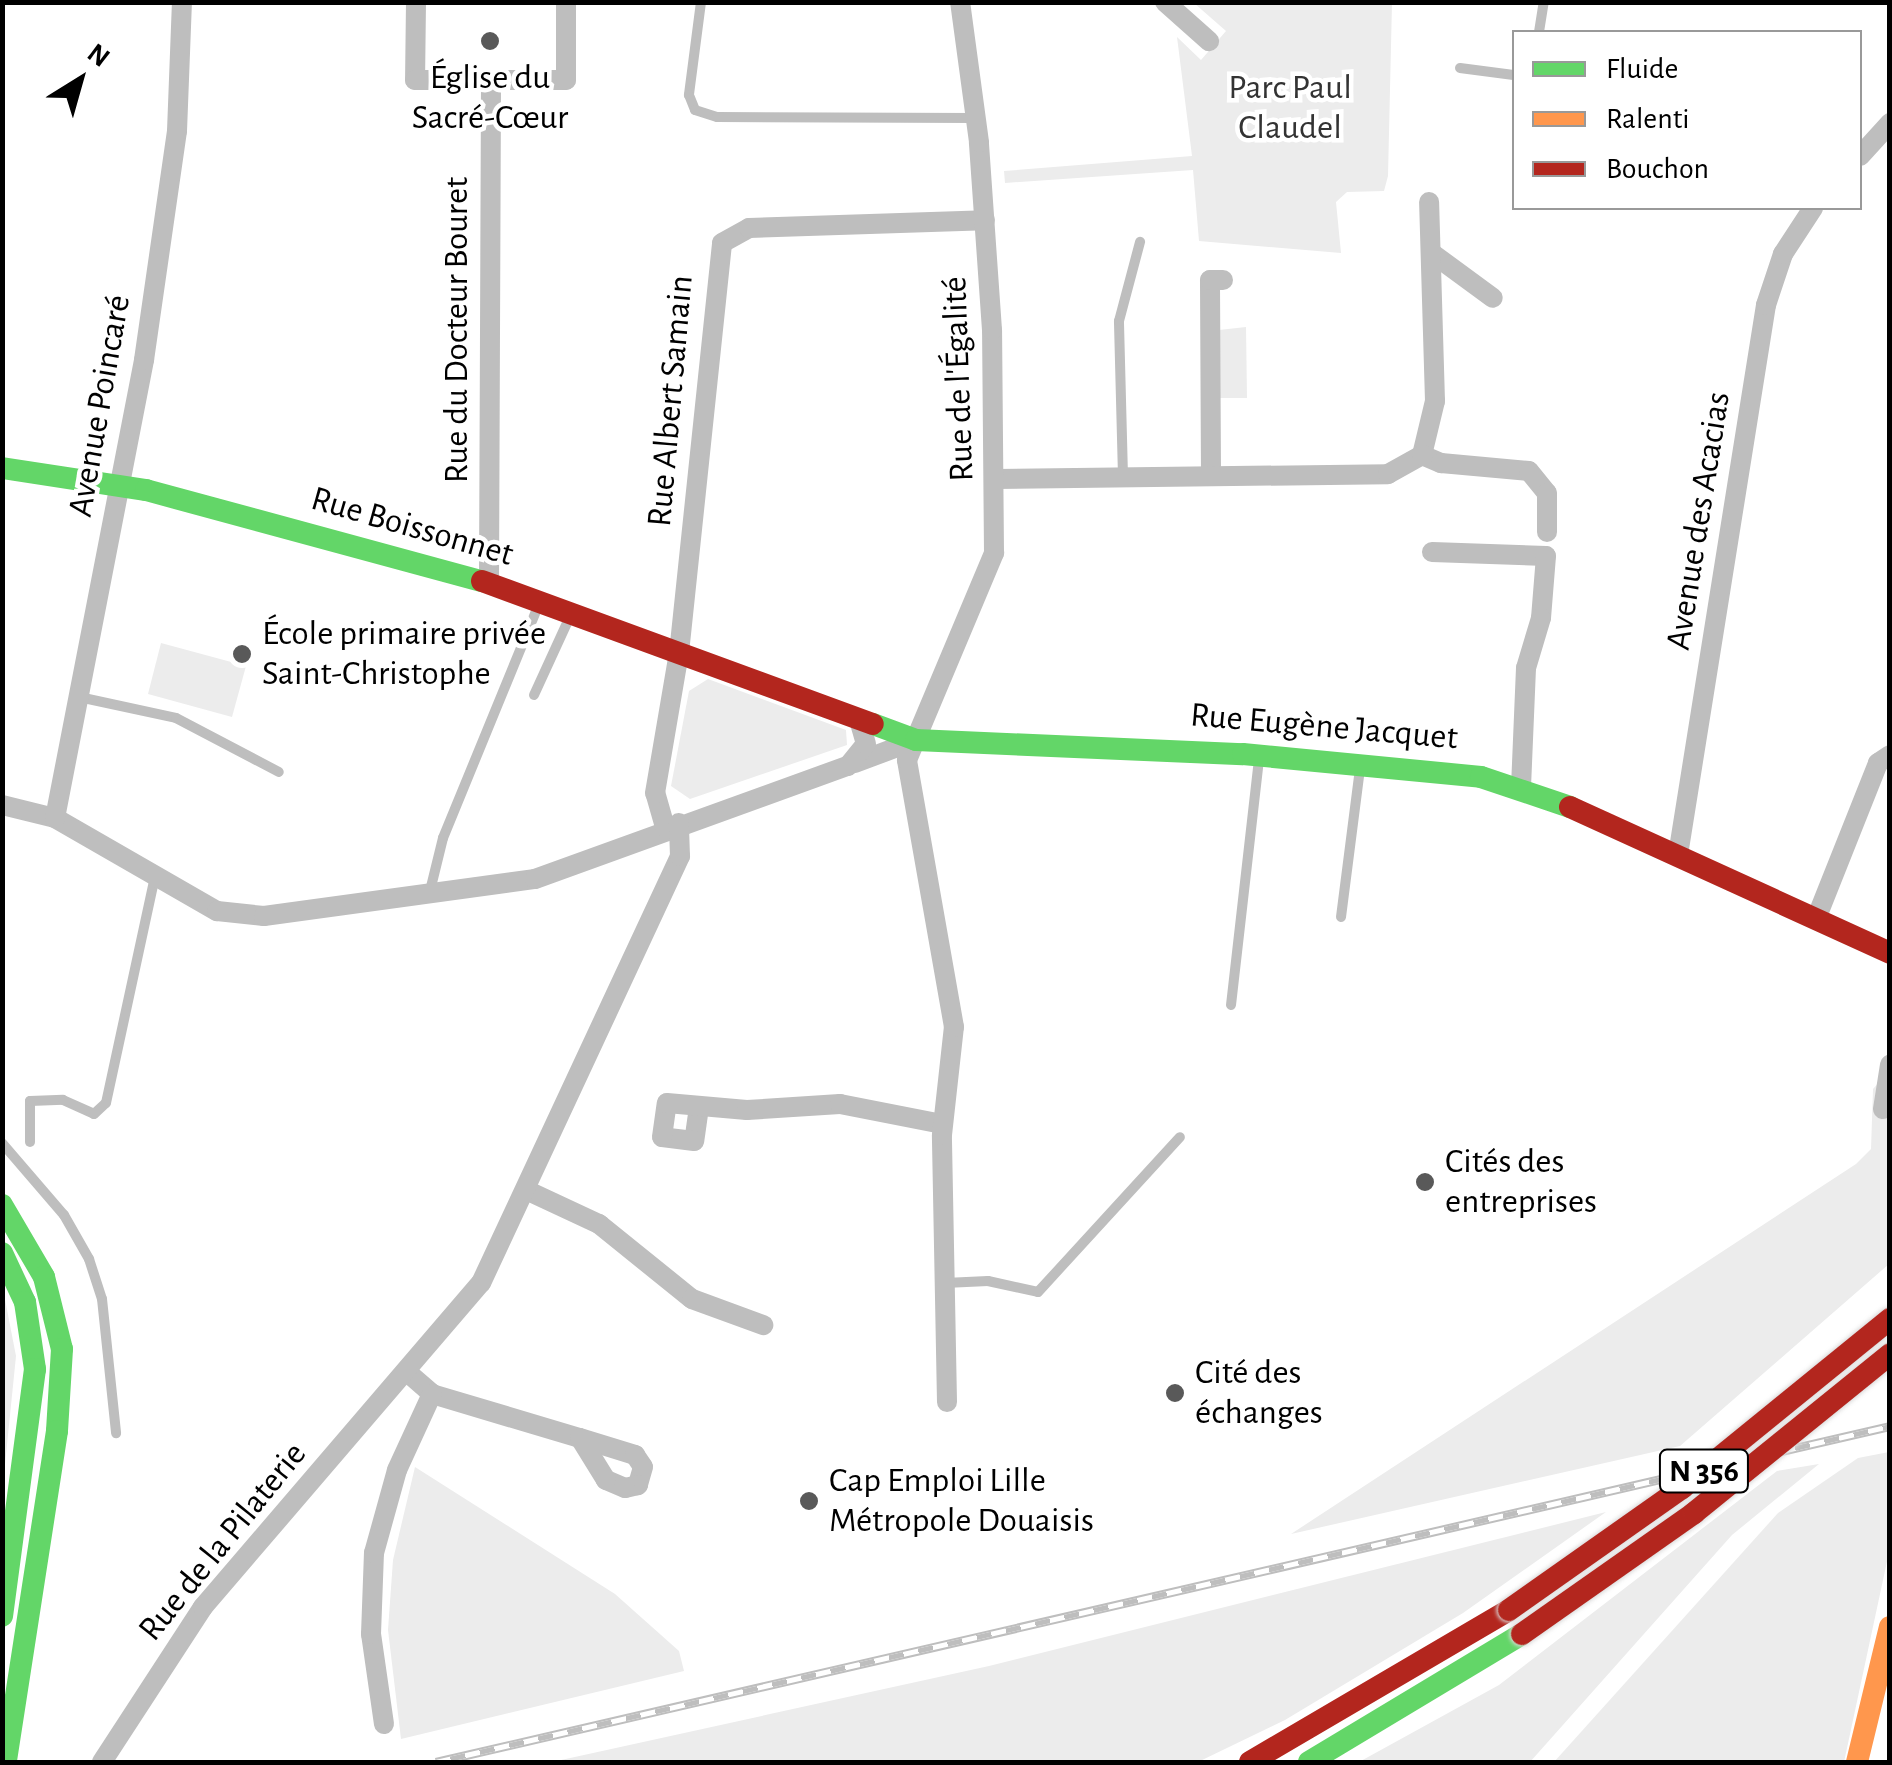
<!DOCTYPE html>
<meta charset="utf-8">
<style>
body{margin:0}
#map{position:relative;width:1892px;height:1765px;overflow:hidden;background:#fff;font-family:"Alegreya Sans",sans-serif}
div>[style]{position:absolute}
.green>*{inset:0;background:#ececec}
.lane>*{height:10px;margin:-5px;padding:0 5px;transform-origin:5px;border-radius:5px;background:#bebebe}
.street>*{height:20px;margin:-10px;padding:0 10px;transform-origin:10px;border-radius:10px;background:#bebebe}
.fast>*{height:22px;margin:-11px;padding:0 11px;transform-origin:11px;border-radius:11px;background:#63d668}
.slow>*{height:22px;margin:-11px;padding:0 11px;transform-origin:11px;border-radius:11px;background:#ff974d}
.jam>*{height:22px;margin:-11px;padding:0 11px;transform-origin:11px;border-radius:11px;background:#b3261e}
.rail>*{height:9px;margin-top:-4.5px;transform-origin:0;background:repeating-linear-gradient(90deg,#fff 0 15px,#bebebe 0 30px);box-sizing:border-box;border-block:2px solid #bebebe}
.bridges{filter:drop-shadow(0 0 2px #dbdbdb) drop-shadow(0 0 2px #dbdbdb)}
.jam-bridge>*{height:22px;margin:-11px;padding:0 11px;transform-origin:11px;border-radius:11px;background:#b3261e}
.dots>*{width:28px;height:28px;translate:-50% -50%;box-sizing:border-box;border:5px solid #fff;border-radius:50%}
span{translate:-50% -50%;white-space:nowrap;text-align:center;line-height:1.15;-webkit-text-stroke:9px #fff;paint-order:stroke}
.shield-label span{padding:2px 8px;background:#fff;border:2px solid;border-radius:8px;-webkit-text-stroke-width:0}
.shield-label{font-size:32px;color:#000;font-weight:700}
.poi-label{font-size:35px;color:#000}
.left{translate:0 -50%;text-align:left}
.park-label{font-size:35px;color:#333}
.street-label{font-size:35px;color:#000}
.frame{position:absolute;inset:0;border:5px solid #000;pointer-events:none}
.legend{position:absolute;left:1512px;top:30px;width:350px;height:180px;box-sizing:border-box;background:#fff;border:2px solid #999;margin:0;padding:12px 18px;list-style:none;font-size:30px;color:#000}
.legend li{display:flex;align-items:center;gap:20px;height:50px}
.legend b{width:50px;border:2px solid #999}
.north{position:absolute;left:30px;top:30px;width:100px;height:100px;-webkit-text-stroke:8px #fff;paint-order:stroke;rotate:37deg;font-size:28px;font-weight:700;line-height:40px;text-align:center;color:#000}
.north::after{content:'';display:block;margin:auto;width:35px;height:45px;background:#000;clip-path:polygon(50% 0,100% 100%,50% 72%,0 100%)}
</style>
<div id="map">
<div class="green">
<i style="clip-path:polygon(1194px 3px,1392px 3px,1388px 176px,1384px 191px,1347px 192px,1336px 202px,1341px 253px,1199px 241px,1193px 170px,1005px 183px,1004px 171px,1192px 156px,1177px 37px,1201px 60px,1226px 31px)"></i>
<i style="clip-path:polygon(1246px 327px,1247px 398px,1217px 398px,1219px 330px)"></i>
<i style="clip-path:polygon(161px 643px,246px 666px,232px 717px,148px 694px)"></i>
<i style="clip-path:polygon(708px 679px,846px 730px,847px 745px,690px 799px,671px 786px,689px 691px)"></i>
<i style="clip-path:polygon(1889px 1071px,1889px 1264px,1680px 1446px,1291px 1534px,1856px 1164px,1871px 1149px,1873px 1089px)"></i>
<i style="clip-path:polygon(3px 1289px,16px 1356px,3px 1484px)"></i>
<i style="clip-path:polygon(1889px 1452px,1889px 1552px,1844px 1762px,1554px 1762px,1778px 1513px,1858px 1458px)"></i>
<i style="clip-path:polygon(1819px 1464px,1732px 1535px,1530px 1762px,1359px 1762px,1499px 1685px,1777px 1471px)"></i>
<i style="clip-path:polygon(415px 1467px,615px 1594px,679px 1651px,684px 1671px,401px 1739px,388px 1630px,393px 1560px)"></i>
<i style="clip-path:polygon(1606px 1512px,1463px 1613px,1285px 1720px,1198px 1762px,552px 1762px,989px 1666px)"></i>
</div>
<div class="lane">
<i style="left:701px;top:2px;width:94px;rotate:97.4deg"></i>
<i style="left:689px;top:95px;width:16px;rotate:68deg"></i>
<i style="left:695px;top:110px;width:23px;rotate:18deg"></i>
<i style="left:717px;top:117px;width:258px;rotate:0.2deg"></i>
<i style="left:1539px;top:32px;width:30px;rotate:-81deg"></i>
<i style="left:1460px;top:68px;width:54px;rotate:7.4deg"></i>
<i style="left:1123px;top:476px;width:155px;rotate:-91.5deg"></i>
<i style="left:1119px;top:321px;width:82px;rotate:-75.1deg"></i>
<i style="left:534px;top:695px;width:89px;rotate:-65.4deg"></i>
<i style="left:79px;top:697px;width:99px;rotate:12.2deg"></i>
<i style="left:176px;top:718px;width:116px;rotate:27.7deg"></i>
<i style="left:429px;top:895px;width:59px;rotate:-76.2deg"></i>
<i style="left:443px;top:838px;width:253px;rotate:-67.7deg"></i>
<i style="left:1341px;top:917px;width:150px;rotate:-82.7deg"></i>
<i style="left:1231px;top:1005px;width:249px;rotate:-83.5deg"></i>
<i style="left:30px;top:1142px;width:41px;rotate:-90deg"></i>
<i style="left:30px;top:1101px;width:33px;rotate:-2deg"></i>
<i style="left:63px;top:1100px;width:34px;rotate:24deg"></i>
<i style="left:94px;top:1114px;width:16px;rotate:-43deg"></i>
<i style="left:106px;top:1103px;width:231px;rotate:-77.8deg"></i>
<i style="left:2px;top:1143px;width:95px;rotate:49.3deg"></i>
<i style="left:64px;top:1215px;width:51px;rotate:60.4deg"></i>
<i style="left:89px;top:1259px;width:42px;rotate:72deg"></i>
<i style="left:102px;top:1299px;width:135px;rotate:84deg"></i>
<i style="left:945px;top:1283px;width:43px;rotate:-2.7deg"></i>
<i style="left:988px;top:1281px;width:51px;rotate:12.4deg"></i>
<i style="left:1038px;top:1292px;width:210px;rotate:-47.5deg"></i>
</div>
<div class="street">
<i style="left:416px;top:2px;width:78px;rotate:90.7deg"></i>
<i style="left:415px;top:80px;width:151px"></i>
<i style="left:566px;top:80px;width:78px;rotate:-90deg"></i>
<i style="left:1165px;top:2px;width:59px;rotate:41.6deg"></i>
<i style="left:1860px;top:156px;width:45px;rotate:-47.7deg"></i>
<i style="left:1433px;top:254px;width:74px;rotate:36.3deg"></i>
<i style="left:1422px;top:455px;width:56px;rotate:-76.5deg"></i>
<i style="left:1435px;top:401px;width:199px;rotate:-91.7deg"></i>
<i style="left:1211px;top:475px;width:195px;rotate:-90.3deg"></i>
<i style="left:1210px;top:280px;width:13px"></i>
<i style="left:995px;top:479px;width:393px;rotate:-0.7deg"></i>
<i style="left:1388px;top:474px;width:39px;rotate:-29deg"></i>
<i style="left:1422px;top:455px;width:21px;rotate:23deg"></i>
<i style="left:1441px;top:463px;width:88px;rotate:5.2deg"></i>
<i style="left:1529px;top:471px;width:28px;rotate:51deg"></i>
<i style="left:1547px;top:493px;width:39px;rotate:90deg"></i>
<i style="left:1432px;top:552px;width:114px;rotate:2deg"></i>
<i style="left:1546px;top:556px;width:62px;rotate:94.6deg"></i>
<i style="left:1541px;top:618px;width:52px;rotate:106.7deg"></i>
<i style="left:1526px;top:668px;width:120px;rotate:92.4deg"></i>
<i style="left:489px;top:581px;width:501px;rotate:-89.77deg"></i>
<i style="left:855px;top:763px;width:65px;rotate:-20.7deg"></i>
<i style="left:2px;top:805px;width:55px;rotate:13.8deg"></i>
<i style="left:55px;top:818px;width:187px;rotate:29.9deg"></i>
<i style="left:217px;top:911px;width:47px;rotate:6.1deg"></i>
<i style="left:264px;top:916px;width:274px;rotate:-7.8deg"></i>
<i style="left:535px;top:879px;width:333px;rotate:-19.9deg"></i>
<i style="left:848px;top:766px;width:28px;rotate:-51deg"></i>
<i style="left:866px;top:744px;width:25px;rotate:-106deg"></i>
<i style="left:55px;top:818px;width:467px;rotate:-79deg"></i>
<i style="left:144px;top:360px;width:231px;rotate:-81.8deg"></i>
<i style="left:177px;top:131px;width:129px;rotate:-87.8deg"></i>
<i style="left:665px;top:827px;width:35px;rotate:-106deg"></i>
<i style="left:655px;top:793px;width:142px;rotate:-80.3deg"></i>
<i style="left:679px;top:653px;width:412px;rotate:-84deg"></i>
<i style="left:722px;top:243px;width:31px;rotate:-29deg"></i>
<i style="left:749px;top:228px;width:236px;rotate:-1.9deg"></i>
<i style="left:1678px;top:855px;width:557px;rotate:-80.91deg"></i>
<i style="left:1766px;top:305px;width:54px;rotate:-71.6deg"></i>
<i style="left:1783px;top:254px;width:55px;rotate:-56.9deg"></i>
<i style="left:1816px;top:919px;width:168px;rotate:-68.3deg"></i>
<i style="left:1878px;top:763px;width:14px;rotate:-34deg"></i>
<i style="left:699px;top:1107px;width:34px;rotate:98deg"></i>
<i style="left:694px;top:1141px;width:32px;rotate:-173deg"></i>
<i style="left:662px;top:1137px;width:34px;rotate:-82deg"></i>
<i style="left:667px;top:1103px;width:80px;rotate:5deg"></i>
<i style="left:747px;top:1110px;width:93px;rotate:-3.7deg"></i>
<i style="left:840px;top:1104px;width:104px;rotate:11.1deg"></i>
<i style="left:1883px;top:1109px;width:45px;rotate:-81deg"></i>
<i style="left:526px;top:1190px;width:81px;rotate:25deg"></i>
<i style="left:599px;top:1224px;width:119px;rotate:38.9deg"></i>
<i style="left:692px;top:1299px;width:76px;rotate:20.1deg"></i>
<i style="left:407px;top:1372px;width:33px;rotate:41deg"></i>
<i style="left:432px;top:1394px;width:154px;rotate:16.6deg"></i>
<i style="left:580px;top:1438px;width:58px;rotate:17.2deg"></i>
<i style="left:635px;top:1455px;width:14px;rotate:56deg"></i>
<i style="left:643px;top:1467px;width:19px;rotate:106deg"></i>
<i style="left:638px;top:1485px;width:13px;rotate:167deg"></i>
<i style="left:625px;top:1488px;width:21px;rotate:-157deg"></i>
<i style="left:606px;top:1480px;width:49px;rotate:-121.8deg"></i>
<i style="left:947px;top:1402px;width:267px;rotate:-91.1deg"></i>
<i style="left:942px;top:1135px;width:109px;rotate:-83.7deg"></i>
<i style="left:954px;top:1027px;width:271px;rotate:-100deg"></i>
<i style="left:907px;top:760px;width:225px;rotate:-67.2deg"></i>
<i style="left:994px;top:553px;width:223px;rotate:-90.5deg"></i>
<i style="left:992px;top:330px;width:188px;rotate:-94deg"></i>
<i style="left:979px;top:142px;width:141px;rotate:-97.7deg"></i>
<i style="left:384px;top:1724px;width:91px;rotate:-98.2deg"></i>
<i style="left:371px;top:1634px;width:81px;rotate:-87.9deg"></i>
<i style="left:374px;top:1553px;width:86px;rotate:-74.5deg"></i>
<i style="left:397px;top:1470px;width:84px;rotate:-65.3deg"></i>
<i style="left:102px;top:1762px;width:185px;rotate:-56.9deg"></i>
<i style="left:203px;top:1607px;width:427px;rotate:-49.4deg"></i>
<i style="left:481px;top:1283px;width:471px;rotate:-65deg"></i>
<i style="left:680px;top:856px;width:33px;rotate:-92deg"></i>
</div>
<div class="fast">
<i style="left:2px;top:468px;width:146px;rotate:8.7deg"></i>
<i style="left:146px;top:490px;width:348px;rotate:15.2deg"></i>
<i style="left:873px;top:724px;width:46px;rotate:20.4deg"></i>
<i style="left:916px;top:740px;width:327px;rotate:2.5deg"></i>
<i style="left:1243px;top:754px;width:239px;rotate:5.5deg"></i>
<i style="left:1481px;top:777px;width:94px;rotate:18.6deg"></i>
<i style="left:2px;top:1205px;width:83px;rotate:59.7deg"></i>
<i style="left:44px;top:1277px;width:74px;rotate:76deg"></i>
<i style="left:62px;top:1349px;width:82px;rotate:93.5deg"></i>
<i style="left:57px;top:1431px;width:335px;rotate:98.8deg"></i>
<i style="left:2px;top:1253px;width:54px;rotate:64.9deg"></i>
<i style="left:25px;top:1302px;width:68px;rotate:81.5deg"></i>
<i style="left:35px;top:1369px;width:249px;rotate:97.6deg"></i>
<i style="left:1309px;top:1762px;width:249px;rotate:-31deg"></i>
</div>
<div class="slow">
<i style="left:1857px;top:1762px;width:139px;rotate:-76.3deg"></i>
</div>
<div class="jam">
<i style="left:482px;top:581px;width:416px;rotate:20.1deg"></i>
<i style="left:1570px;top:807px;width:352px;rotate:24.5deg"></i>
<i style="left:1250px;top:1762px;width:300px;rotate:-30.4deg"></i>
</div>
<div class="rail">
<i style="left:436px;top:1762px;width:1492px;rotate:-13.01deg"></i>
</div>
<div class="bridges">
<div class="jam-bridge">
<i style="left:1509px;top:1610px;width:212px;rotate:-35.2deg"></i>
<i style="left:1682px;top:1488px;width:268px;rotate:-39.1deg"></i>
<i style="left:1522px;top:1634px;width:210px;rotate:-35.1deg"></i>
<i style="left:1694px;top:1513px;width:252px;rotate:-39deg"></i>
</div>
</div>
<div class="dots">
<i style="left:490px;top:41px;background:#595959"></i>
<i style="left:242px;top:654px;background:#595959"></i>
<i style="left:1425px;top:1182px;background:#595959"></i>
<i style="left:1175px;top:1393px;background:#595959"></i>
<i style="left:809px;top:1501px;background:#595959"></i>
</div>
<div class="shield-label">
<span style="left:1704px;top:1471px">N 356</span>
</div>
<div class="poi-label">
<span style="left:490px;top:98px">Église du<br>Sacré-Cœur</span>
<span class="left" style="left:262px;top:654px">École primaire privée<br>Saint-Christophe</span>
<span class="left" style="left:1445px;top:1182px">Cités des<br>entreprises</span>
<span class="left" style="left:1195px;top:1393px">Cité des<br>échanges</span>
<span class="left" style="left:829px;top:1501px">Cap Emploi Lille<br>Métropole Douaisis</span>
</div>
<div class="park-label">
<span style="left:1290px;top:108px">Parc Paul<br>Claudel</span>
</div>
<div class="street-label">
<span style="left:457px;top:330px;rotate:-90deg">Rue du Docteur Bouret</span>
<span style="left:959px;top:379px;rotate:-92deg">Rue de l'Égalité</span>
<span style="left:671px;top:401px;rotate:-85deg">Rue Albert Samain</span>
<span style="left:100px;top:406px;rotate:-80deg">Avenue Poincaré</span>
<span style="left:1699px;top:521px;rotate:-81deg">Avenue des Acacias</span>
<span style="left:412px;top:527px;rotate:16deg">Rue Boissonnet</span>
<span style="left:1324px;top:727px;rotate:5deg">Rue Eugène Jacquet</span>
<span style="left:223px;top:1542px;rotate:-51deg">Rue de la Pilaterie</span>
</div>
<div class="frame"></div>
<ul class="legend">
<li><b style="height:12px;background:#63d668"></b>Fluide</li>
<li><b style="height:12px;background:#ff974d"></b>Ralenti</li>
<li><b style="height:12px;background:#b3261e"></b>Bouchon</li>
</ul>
<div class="north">N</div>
</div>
